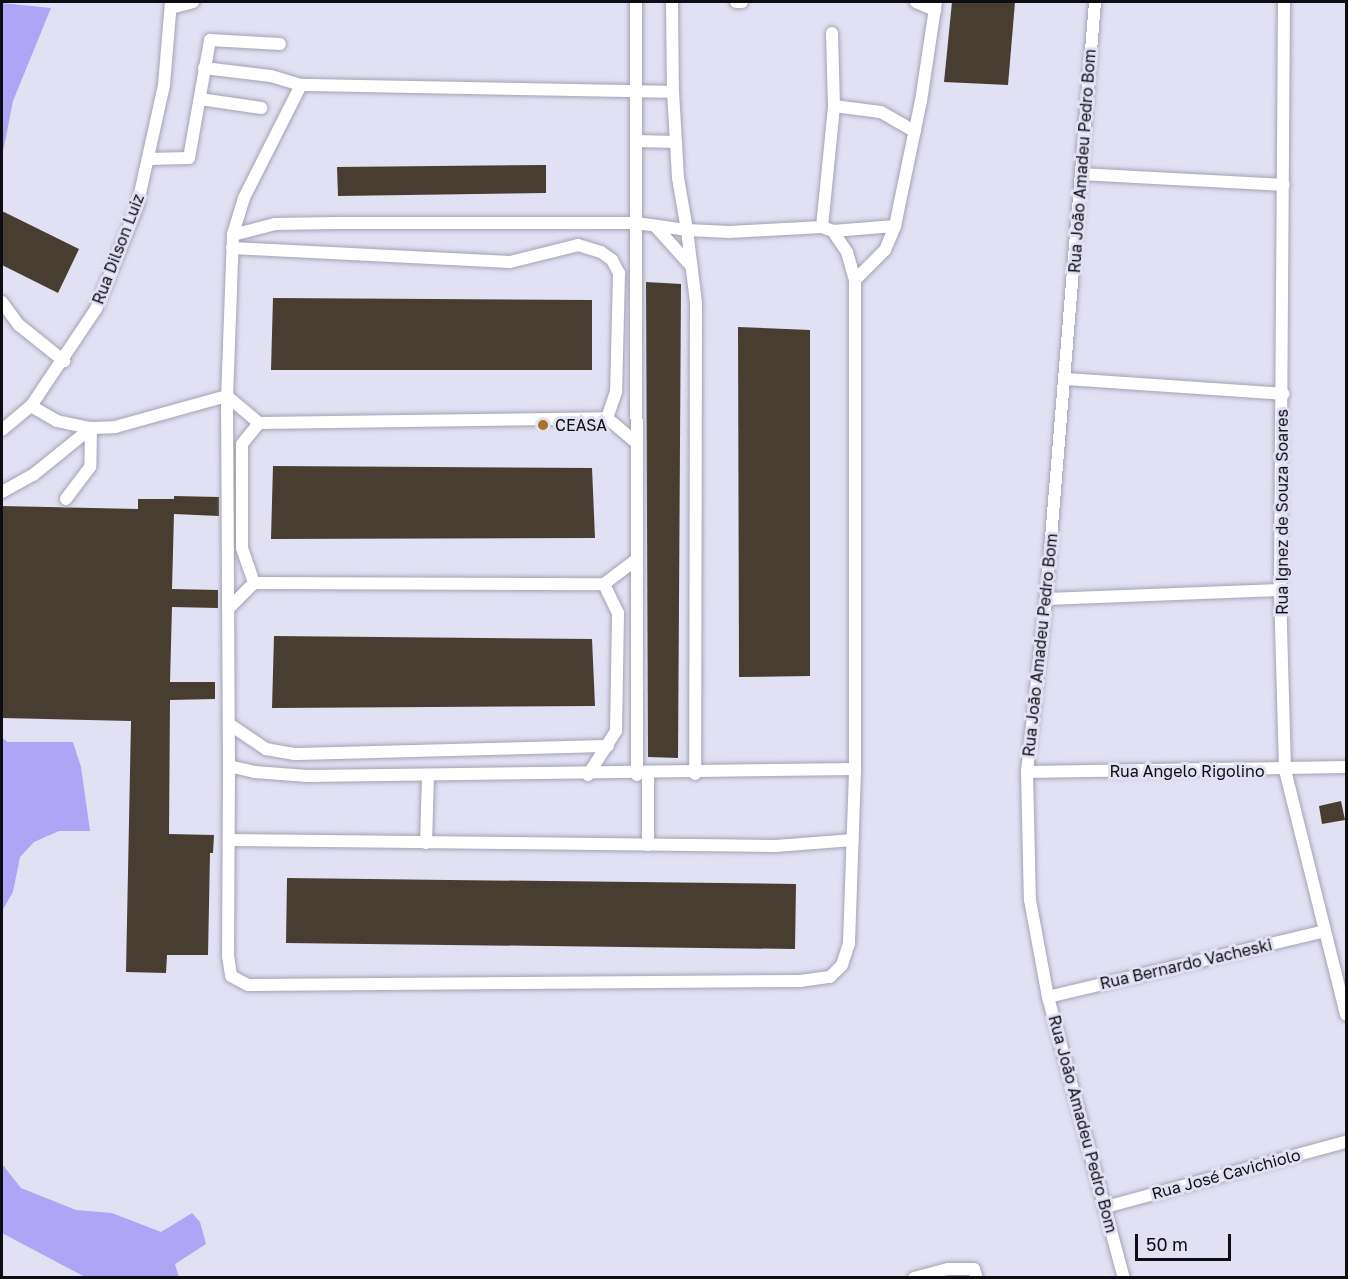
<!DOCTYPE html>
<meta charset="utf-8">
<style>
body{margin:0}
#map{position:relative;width:1348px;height:1279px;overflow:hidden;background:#e2e1f3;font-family:"Golos Text",sans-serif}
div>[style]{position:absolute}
.green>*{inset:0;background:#afa5f6}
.building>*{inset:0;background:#473d31}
.roads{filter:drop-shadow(0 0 2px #a3a2b3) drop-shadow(0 0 2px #a3a2b3)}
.minor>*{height:12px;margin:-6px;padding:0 6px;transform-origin:6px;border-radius:6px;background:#fff}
.dots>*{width:16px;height:16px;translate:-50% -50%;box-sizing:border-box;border:3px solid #e2e1f3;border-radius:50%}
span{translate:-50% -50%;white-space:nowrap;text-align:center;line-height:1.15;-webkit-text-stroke:6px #e2e1f3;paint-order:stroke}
.street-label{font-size:16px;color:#0e0d13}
.poi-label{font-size:16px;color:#0e0d13}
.left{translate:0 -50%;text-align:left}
.frame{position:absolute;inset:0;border:3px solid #0e0d13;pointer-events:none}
.scale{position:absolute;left:1135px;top:1234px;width:96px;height:27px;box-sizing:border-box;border:3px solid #0e0d13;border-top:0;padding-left:8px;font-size:18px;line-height:21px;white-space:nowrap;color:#0e0d13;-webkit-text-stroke:4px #e2e1f3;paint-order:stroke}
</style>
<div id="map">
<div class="green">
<i style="clip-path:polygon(2px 3px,51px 8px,13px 101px,2px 157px)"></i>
<i style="clip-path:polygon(2px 738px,8px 742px,73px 742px,81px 767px,90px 831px,59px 831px,34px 842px,20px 857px,13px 892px,2px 911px)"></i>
<i style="clip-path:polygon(2px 1164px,21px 1188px,76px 1210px,112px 1213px,161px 1232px,192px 1213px,200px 1222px,206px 1244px,175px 1264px,179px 1277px,85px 1277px,2px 1233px)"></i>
</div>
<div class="building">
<i style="clip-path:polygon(952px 2px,1015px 2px,1008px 85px,944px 82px)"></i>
<i style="clip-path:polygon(546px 165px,546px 193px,338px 196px,337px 167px)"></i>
<i style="clip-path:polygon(2px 211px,79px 249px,58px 293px,2px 265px)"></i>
<i style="clip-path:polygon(646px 282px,681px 284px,678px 758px,648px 757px)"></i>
<i style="clip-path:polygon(273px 298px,592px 300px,592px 370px,271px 370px)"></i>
<i style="clip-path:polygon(738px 327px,810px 330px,810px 676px,739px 677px)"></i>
<i style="clip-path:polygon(273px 466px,592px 468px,595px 538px,271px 539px)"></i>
<i style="clip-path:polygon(174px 496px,219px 497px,219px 516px,174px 514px,172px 589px,218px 590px,218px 608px,172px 607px,170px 682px,215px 682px,215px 699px,170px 700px,169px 834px,214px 835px,213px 853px,210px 853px,208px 955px,167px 955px,166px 973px,126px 972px,131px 721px,2px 718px,2px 506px,138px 509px,138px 499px,174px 499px)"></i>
<i style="clip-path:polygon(274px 636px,592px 639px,595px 706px,272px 708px)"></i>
<i style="clip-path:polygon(1341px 801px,1345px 820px,1322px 824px,1319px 806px)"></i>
<i style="clip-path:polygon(287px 878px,796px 884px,795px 949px,286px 943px)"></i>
</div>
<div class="roads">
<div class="minor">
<i style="left:636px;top:2px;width:773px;rotate:89.93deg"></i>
<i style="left:672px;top:2px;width:90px;rotate:89.4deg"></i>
<i style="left:736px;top:2px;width:6px"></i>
<i style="left:916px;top:2px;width:21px;rotate:23deg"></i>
<i style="left:1095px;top:2px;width:599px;rotate:94.69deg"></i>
<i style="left:1046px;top:599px;width:174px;rotate:96.3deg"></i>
<i style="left:1027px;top:772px;width:128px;rotate:88.7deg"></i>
<i style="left:1030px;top:900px;width:99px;rotate:79.5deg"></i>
<i style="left:1048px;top:997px;width:291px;rotate:74.9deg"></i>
<i style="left:1284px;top:2px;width:588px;rotate:90.39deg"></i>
<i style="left:1280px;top:590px;width:180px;rotate:88.4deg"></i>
<i style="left:1285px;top:770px;width:252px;rotate:76deg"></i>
<i style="left:171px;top:8px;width:23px;rotate:-15deg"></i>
<i style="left:204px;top:68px;width:67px;rotate:6.8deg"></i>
<i style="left:271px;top:76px;width:31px;rotate:17deg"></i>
<i style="left:200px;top:99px;width:62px;rotate:8.4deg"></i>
<i style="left:834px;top:106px;width:47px;rotate:7.3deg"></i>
<i style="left:881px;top:112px;width:39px;rotate:30deg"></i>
<i style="left:636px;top:141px;width:40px;rotate:1.4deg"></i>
<i style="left:148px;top:159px;width:41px;rotate:-1.4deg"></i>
<i style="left:189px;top:158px;width:120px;rotate:-79.9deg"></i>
<i style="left:210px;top:40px;width:70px;rotate:3.3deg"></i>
<i style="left:1081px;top:174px;width:203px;rotate:3.1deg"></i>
<i style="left:655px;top:226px;width:54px;rotate:48deg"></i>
<i style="left:822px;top:227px;width:122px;rotate:-84.3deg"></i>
<i style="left:834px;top:106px;width:73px;rotate:-91.6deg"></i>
<i style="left:833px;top:231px;width:62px;rotate:-4.6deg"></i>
<i style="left:233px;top:235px;width:43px;rotate:-14.7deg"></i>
<i style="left:275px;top:224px;width:62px;rotate:-0.9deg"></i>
<i style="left:337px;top:223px;width:299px"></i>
<i style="left:636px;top:223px;width:51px;rotate:7.8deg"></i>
<i style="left:687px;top:230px;width:73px;rotate:82.9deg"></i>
<i style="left:696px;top:302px;width:472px;rotate:90.1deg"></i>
<i style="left:232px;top:248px;width:278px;rotate:2.9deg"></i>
<i style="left:510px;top:262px;width:70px;rotate:-14deg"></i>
<i style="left:578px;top:245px;width:24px;rotate:17deg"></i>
<i style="left:601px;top:252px;width:14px;rotate:36deg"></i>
<i style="left:612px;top:260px;width:15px;rotate:62deg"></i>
<i style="left:619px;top:273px;width:119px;rotate:91.4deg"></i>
<i style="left:616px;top:392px;width:28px;rotate:109deg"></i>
<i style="left:855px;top:280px;width:42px;rotate:-45deg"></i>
<i style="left:885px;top:250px;width:26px;rotate:-67deg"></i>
<i style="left:895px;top:226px;width:128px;rotate:-78.3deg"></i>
<i style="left:921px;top:101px;width:100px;rotate:-81.4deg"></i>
<i style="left:2px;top:302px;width:29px;rotate:54deg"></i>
<i style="left:19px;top:325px;width:58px;rotate:38.7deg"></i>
<i style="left:1065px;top:379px;width:219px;rotate:3.9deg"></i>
<i style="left:31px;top:406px;width:30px;rotate:30deg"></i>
<i style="left:57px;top:421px;width:35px;rotate:12deg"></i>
<i style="left:91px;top:428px;width:24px;rotate:-2deg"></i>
<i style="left:115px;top:427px;width:116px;rotate:-15.5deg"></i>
<i style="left:227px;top:396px;width:42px;rotate:40.2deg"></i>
<i style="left:259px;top:423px;width:348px;rotate:-0.8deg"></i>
<i style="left:607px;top:418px;width:39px;rotate:40deg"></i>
<i style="left:2px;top:430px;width:38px;rotate:-40deg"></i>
<i style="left:31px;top:406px;width:117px;rotate:-56.2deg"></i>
<i style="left:96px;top:309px;width:110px;rotate:-68.1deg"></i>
<i style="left:137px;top:207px;width:125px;rotate:-77.5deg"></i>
<i style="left:164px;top:85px;width:83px;rotate:-85.2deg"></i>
<i style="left:2px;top:492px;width:35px;rotate:-29deg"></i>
<i style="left:33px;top:475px;width:75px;rotate:-39deg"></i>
<i style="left:91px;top:428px;width:39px;rotate:91deg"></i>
<i style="left:90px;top:467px;width:40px;rotate:127deg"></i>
<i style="left:254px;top:583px;width:37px;rotate:-109deg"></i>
<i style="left:242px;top:548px;width:104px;rotate:-90deg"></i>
<i style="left:242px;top:444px;width:27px;rotate:-51deg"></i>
<i style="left:1046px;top:599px;width:234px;rotate:-2.2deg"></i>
<i style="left:228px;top:609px;width:37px;rotate:-45deg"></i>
<i style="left:254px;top:583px;width:350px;rotate:0.2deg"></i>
<i style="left:604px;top:584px;width:41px;rotate:-37.1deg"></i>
<i style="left:229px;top:724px;width:45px;rotate:34deg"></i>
<i style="left:266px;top:749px;width:29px;rotate:10deg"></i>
<i style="left:295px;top:754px;width:313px;rotate:-1.5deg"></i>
<i style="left:229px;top:766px;width:190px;rotate:90.3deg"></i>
<i style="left:228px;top:956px;width:20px;rotate:81deg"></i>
<i style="left:231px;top:976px;width:19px;rotate:28deg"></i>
<i style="left:248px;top:985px;width:552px;rotate:-0.42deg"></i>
<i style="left:800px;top:981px;width:30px;rotate:-8deg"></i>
<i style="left:830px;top:977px;width:17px;rotate:-45deg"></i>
<i style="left:842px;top:965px;width:23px;rotate:-72deg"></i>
<i style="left:849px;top:943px;width:174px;rotate:-88deg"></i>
<i style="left:855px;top:769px;width:489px;rotate:-90deg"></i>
<i style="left:855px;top:280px;width:29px;rotate:-106deg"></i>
<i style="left:847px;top:252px;width:25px;rotate:-124deg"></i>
<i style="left:833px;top:231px;width:12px;rotate:-160deg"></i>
<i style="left:822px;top:227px;width:93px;rotate:176.9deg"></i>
<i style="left:729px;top:232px;width:42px;rotate:-177.3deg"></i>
<i style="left:687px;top:230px;width:53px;rotate:-99.8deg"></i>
<i style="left:678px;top:178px;width:86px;rotate:-93.3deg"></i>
<i style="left:673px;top:92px;width:372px;rotate:-178.9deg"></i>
<i style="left:301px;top:85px;width:127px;rotate:116.8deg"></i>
<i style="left:244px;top:198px;width:39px;rotate:107deg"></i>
<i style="left:233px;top:235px;width:161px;rotate:92.1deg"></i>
<i style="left:227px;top:396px;width:370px;rotate:89.7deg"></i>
<i style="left:229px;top:766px;width:27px;rotate:13deg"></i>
<i style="left:255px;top:772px;width:52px;rotate:4.4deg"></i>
<i style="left:307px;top:776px;width:548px;rotate:-0.73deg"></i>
<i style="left:1027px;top:772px;width:319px;rotate:-0.9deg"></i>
<i style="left:588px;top:775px;width:52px;rotate:-57.5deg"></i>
<i style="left:616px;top:731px;width:118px;rotate:-89deg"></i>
<i style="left:618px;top:613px;width:32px;rotate:-116deg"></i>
<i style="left:231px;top:840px;width:545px;rotate:0.63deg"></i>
<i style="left:776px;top:846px;width:77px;rotate:-4.5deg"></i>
<i style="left:426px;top:843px;width:67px;rotate:-88.3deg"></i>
<i style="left:648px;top:845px;width:70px;rotate:-90deg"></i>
<i style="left:1048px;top:997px;width:284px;rotate:-13.4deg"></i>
<i style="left:1106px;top:1207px;width:249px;rotate:-15.2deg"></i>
<i style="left:914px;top:1278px;width:35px;rotate:-15deg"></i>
<i style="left:948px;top:1269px;width:26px"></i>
<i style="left:974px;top:1269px;width:9px;rotate:72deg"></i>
</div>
</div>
<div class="dots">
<i style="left:543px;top:425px;background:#a6732b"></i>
</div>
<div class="street-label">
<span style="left:1082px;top:161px;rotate:-86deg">Rua João Amadeu Pedro Bom</span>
<span style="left:118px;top:249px;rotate:-69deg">Rua Dilson Luiz</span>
<span style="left:1282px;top:512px;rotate:-90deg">Rua Ignez de Souza Soares</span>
<span style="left:1040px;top:645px;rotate:-84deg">Rua João Amadeu Pedro Bom</span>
<span style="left:1187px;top:771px">Rua Angelo Rigolino</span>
<span style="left:1186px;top:964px;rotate:-13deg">Rua Bernardo Vacheski</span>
<span style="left:1083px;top:1124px;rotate:75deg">Rua João Amadeu Pedro Bom</span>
<span style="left:1226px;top:1174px;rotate:-15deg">Rua José Cavichiolo</span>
</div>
<div class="poi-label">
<span class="left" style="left:555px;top:425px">CEASA</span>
</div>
<div class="frame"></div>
<div class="scale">50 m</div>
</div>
